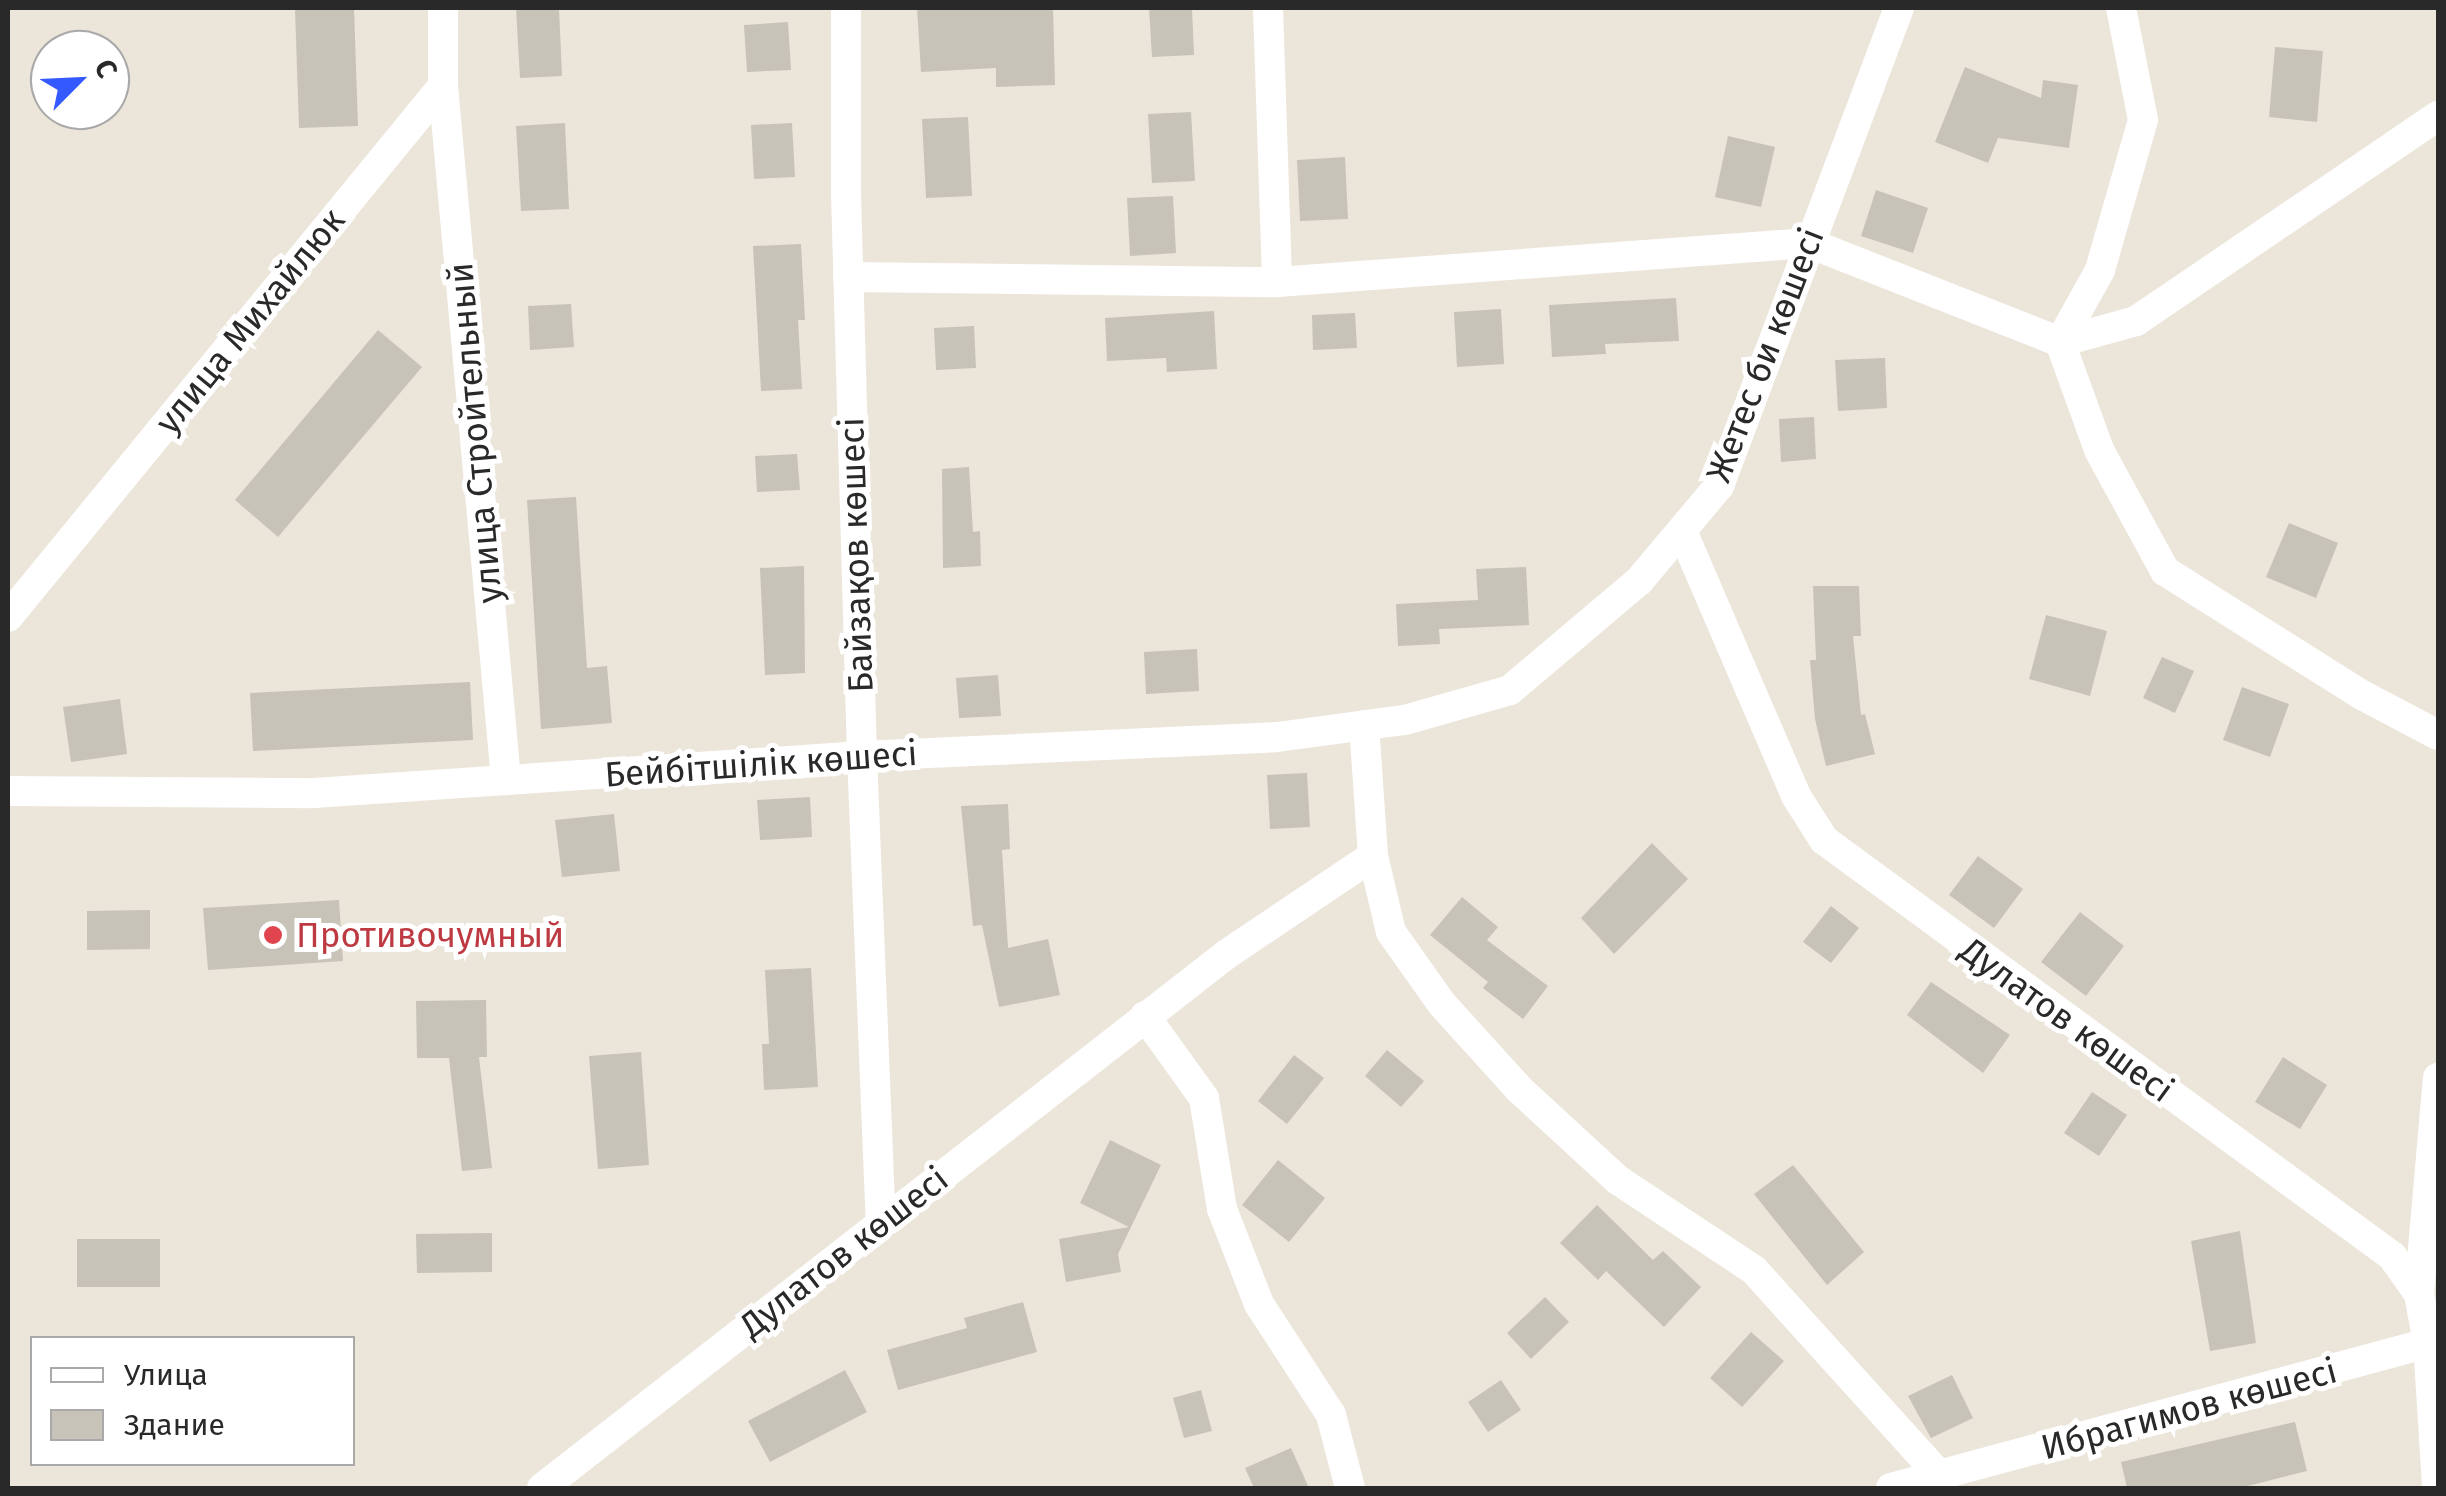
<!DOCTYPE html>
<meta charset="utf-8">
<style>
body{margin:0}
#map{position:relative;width:2446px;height:1496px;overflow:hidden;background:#ece5da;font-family:"Fira Sans",sans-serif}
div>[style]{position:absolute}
.building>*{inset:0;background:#c7c3b9}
.street>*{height:30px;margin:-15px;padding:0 15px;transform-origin:15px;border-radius:15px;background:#fff}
.dots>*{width:28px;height:28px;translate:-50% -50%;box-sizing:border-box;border:5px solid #fff;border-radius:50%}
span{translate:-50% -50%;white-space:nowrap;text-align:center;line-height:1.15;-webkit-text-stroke:10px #fff;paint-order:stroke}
.street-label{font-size:35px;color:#292929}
.health-label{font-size:35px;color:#be3a42}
.left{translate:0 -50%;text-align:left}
.frame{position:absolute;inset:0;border:10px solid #292929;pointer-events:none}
.legend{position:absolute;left:30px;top:1336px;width:325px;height:130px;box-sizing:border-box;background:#fff;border:2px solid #a9a9a9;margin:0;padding:12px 18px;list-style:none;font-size:30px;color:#292929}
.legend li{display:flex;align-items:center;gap:20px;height:50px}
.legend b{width:50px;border:2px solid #a9a9a9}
.north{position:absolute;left:30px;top:30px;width:100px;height:100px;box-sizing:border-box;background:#fff;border:2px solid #a9a9a9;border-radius:50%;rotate:66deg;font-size:28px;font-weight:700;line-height:40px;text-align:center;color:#292929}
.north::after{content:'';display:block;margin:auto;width:35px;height:45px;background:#3459ff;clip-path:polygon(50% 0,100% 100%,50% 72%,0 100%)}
</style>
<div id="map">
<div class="building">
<i style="clip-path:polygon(295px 8px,354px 8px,358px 126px,299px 128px)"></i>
<i style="clip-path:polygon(516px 8px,559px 8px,562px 76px,520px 78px)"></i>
<i style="clip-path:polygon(917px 8px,1053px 8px,1055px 85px,996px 87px,996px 68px,921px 72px)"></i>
<i style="clip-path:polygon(1149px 8px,1192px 8px,1194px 55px,1152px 57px)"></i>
<i style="clip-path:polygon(788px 22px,791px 70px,747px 72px,744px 25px)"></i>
<i style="clip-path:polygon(2275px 47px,2323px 51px,2317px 122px,2269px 117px)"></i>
<i style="clip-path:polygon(1965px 67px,2041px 98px,2043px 80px,2078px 85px,2069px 148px,1998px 138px,1988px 163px,1935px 142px)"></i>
<i style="clip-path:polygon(1191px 112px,1195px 181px,1152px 183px,1148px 114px)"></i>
<i style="clip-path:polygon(968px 117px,972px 196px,926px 198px,922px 119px)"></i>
<i style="clip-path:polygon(565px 123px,569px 209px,521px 211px,516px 126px)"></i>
<i style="clip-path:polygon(792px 123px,795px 177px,754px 179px,751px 125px)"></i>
<i style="clip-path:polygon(1728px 136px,1775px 147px,1761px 207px,1715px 197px)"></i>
<i style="clip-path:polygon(1345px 157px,1348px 219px,1300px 221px,1297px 160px)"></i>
<i style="clip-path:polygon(1876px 190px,1928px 208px,1913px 253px,1861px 236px)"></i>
<i style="clip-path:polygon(1173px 196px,1176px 253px,1130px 256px,1127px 198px)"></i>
<i style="clip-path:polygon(801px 244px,805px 320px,798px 320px,802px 389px,761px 391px,753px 246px)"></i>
<i style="clip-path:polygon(1676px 298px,1679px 341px,1605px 344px,1606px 354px,1552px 357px,1549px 305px)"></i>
<i style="clip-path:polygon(571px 304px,574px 347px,530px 350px,528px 306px)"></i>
<i style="clip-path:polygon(1501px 309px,1504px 364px,1457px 367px,1454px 312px)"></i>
<i style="clip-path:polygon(1214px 311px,1217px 369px,1167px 372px,1166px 358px,1107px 361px,1105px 318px)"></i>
<i style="clip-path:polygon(1355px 313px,1357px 348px,1313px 350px,1312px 315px)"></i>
<i style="clip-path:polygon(974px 326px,976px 368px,936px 370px,934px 328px)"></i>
<i style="clip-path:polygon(378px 330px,422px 367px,278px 537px,235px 500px)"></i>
<i style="clip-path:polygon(1885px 358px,1887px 408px,1838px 411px,1835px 360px)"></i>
<i style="clip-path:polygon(1814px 417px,1816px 459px,1781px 462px,1779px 419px)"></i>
<i style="clip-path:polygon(797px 454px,800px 490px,757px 492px,755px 456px)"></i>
<i style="clip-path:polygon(969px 467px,973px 532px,980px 531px,981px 566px,943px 568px,942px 469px)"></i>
<i style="clip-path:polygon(576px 497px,587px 668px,607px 666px,612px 723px,541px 729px,527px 500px)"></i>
<i style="clip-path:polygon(2289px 523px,2338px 543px,2316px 598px,2266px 577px)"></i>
<i style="clip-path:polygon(804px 566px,805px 673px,765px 675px,760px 568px)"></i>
<i style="clip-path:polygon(1526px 567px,1529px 625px,1439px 629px,1440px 644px,1398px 646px,1396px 604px,1478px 600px,1476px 569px)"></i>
<i style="clip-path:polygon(1813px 586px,1859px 586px,1861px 636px,1853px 636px,1861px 715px,1865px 714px,1875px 754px,1826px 766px,1815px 719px,1810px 660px,1816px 660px)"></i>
<i style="clip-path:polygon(2046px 615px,2107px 631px,2090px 696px,2029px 679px)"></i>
<i style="clip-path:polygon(1197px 649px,1199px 691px,1146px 694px,1144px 652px)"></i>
<i style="clip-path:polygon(2162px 657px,2194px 671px,2175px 713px,2143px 698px)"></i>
<i style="clip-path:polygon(998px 675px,1001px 716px,959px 718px,956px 678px)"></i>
<i style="clip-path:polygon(470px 682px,473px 740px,253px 751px,250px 693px)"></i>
<i style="clip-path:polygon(2242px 687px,2289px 704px,2270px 757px,2223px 740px)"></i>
<i style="clip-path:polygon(120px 699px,127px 754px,71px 762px,63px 707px)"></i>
<i style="clip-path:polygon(1307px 773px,1310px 827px,1270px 829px,1267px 775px)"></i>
<i style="clip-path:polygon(810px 797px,812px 837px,760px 840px,757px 800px)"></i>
<i style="clip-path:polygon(1008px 804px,1010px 849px,1002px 850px,1008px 948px,1048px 939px,1060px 995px,999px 1007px,982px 925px,973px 926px,961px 806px)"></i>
<i style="clip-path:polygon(614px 814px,620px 871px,562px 877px,555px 820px)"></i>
<i style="clip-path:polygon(1652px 843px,1688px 879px,1614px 954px,1581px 918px)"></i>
<i style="clip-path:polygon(1978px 856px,2023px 889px,1994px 928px,1949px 895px)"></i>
<i style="clip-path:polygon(1462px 897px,1498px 927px,1487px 940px,1548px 986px,1523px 1019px,1483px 988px,1488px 982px,1430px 935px)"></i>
<i style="clip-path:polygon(339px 900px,343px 961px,208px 970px,203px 908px)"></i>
<i style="clip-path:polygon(1831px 906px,1859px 928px,1831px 963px,1803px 942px)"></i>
<i style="clip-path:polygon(150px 910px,150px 949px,87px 950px,87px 911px)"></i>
<i style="clip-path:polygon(2080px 912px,2124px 946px,2086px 996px,2041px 962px)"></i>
<i style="clip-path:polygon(811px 968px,818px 1087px,764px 1090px,762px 1044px,769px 1044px,765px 970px)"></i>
<i style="clip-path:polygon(1931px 982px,2010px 1035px,1983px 1073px,1907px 1015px)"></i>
<i style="clip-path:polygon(486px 1000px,487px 1057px,479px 1057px,492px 1168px,462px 1171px,449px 1058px,417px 1058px,416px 1001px)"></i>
<i style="clip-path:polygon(1387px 1050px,1424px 1081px,1401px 1107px,1365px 1076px)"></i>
<i style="clip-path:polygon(641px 1052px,649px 1165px,598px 1169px,589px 1056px)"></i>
<i style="clip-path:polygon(1294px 1055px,1324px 1078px,1287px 1124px,1258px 1101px)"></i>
<i style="clip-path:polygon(2283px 1057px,2327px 1085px,2300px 1129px,2255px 1102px)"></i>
<i style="clip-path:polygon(2092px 1092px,2127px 1115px,2099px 1156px,2064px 1133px)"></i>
<i style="clip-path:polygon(1110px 1140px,1161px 1165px,1118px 1254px,1121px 1272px,1066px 1282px,1059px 1239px,1129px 1227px,1080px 1203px)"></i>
<i style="clip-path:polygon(1278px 1160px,1325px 1198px,1289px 1242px,1242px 1205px)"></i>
<i style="clip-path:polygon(1793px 1165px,1864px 1252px,1827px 1285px,1754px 1194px)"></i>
<i style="clip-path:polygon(1597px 1205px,1653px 1260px,1663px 1251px,1701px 1287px,1664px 1327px,1606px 1271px,1598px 1280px,1560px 1243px)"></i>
<i style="clip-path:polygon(2240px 1231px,2256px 1343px,2210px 1351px,2191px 1241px)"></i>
<i style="clip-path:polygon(492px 1233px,492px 1272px,417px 1273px,416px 1234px)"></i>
<i style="clip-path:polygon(77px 1239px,160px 1239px,160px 1287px,77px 1287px)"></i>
<i style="clip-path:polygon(1545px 1297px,1569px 1322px,1531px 1359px,1507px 1333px)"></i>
<i style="clip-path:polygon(1023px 1302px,1037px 1352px,898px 1390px,887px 1350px,967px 1328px,964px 1318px)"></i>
<i style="clip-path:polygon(1751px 1332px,1784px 1361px,1742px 1407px,1710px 1378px)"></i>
<i style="clip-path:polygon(845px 1370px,867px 1412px,770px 1462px,748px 1421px)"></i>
<i style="clip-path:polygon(1952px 1375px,1973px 1418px,1931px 1438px,1908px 1396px)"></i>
<i style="clip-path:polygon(1501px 1380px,1521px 1410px,1488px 1432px,1468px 1402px)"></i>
<i style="clip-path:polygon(1201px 1390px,1212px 1431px,1184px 1438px,1173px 1398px)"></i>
<i style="clip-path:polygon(2295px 1422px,2307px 1471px,2240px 1488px,2127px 1488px,2121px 1462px)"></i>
<i style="clip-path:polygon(1291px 1448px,1309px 1488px,1254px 1488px,1245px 1468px)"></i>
</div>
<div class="street">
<i style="left:846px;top:8px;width:186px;rotate:90deg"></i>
<i style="left:846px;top:194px;width:562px;rotate:88.37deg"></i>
<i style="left:862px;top:756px;width:467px;rotate:87.7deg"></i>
<i style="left:1268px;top:8px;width:274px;rotate:88.1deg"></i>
<i style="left:443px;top:86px;width:697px;rotate:84.81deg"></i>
<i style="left:848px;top:277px;width:429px;rotate:0.7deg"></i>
<i style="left:1277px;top:282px;width:533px;rotate:-4.19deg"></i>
<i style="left:1809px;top:243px;width:270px;rotate:21.5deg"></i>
<i style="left:2060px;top:342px;width:115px;rotate:70.1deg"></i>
<i style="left:2099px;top:450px;width:138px;rotate:61.4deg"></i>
<i style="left:2165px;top:571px;width:233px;rotate:32.2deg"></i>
<i style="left:2362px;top:695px;width:86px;rotate:27.8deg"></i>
<i style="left:2060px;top:342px;width:79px;rotate:-15.4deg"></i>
<i style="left:2136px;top:321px;width:365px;rotate:-34.2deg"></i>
<i style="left:2060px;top:342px;width:82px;rotate:-60.9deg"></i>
<i style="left:2100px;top:270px;width:156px;rotate:-74deg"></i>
<i style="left:2143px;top:120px;width:114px;rotate:-101.1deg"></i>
<i style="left:1682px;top:531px;width:288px;rotate:66.7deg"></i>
<i style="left:1796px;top:796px;width:52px;rotate:57.5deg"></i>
<i style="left:1824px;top:840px;width:704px;rotate:36.22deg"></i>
<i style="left:2392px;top:1256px;width:47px;rotate:54.6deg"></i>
<i style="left:2419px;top:1294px;width:50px;rotate:79.6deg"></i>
<i style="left:2428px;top:1343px;width:145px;rotate:86.4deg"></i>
<i style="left:8px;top:617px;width:686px;rotate:-50.68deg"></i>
<i style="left:443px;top:86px;width:78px;rotate:-90deg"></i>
<i style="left:8px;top:791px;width:306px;rotate:0.4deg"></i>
<i style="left:314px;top:793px;width:549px;rotate:-3.86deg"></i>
<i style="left:862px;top:756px;width:415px;rotate:-2.6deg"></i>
<i style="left:1277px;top:737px;width:129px;rotate:-7.6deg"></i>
<i style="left:1405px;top:720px;width:109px;rotate:-15.9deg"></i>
<i style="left:1510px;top:690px;width:169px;rotate:-40.2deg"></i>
<i style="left:1639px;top:581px;width:124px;rotate:-49.9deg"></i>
<i style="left:1719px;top:486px;width:511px;rotate:-69.37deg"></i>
<i style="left:1373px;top:856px;width:78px;rotate:76.7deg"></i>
<i style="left:1391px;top:932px;width:88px;rotate:54.7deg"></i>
<i style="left:1442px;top:1004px;width:115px;rotate:47.8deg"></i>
<i style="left:1519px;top:1089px;width:134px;rotate:42.6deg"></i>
<i style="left:1618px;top:1180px;width:163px;rotate:33.5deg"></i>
<i style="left:1754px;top:1270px;width:279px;rotate:47.9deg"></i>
<i style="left:1145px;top:1016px;width:101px;rotate:54.3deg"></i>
<i style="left:1204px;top:1098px;width:112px;rotate:80.8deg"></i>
<i style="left:1222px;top:1209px;width:102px;rotate:68.7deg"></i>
<i style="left:1259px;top:1304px;width:132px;rotate:57deg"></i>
<i style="left:1331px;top:1415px;width:75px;rotate:75.4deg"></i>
<i style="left:2419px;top:1294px;width:217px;rotate:-85deg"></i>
<i style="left:542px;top:1488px;width:869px;rotate:-37.94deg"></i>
<i style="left:1227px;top:954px;width:176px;rotate:-33.9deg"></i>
<i style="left:1373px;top:856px;width:131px;rotate:-93.9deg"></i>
<i style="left:1891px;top:1488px;width:556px;rotate:-15.11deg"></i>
</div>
<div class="dots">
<i style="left:273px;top:935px;background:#e0444e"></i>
</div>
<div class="street-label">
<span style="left:250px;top:321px;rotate:-51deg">улица Михайлюк</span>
<span style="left:1765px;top:355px;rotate:-69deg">Жетес би көшесі</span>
<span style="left:475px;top:433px;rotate:-95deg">улица Стройтельный</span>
<span style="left:856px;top:555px;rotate:-92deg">Байзақов көшесі</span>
<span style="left:761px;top:764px;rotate:-4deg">Бейбітшілік көшесі</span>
<span style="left:2067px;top:1020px;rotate:36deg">Дулатов көшесі</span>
<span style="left:844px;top:1252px;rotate:-38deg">Дулатов көшесі</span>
<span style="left:2189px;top:1409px;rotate:-15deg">Ибрагимов көшесі</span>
</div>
<div class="health-label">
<span class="left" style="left:296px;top:935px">Противочумный</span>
</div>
<div class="frame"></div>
<ul class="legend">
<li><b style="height:12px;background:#fff"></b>Улица</li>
<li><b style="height:28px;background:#c7c3b9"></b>Здание</li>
</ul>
<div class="north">С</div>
</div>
